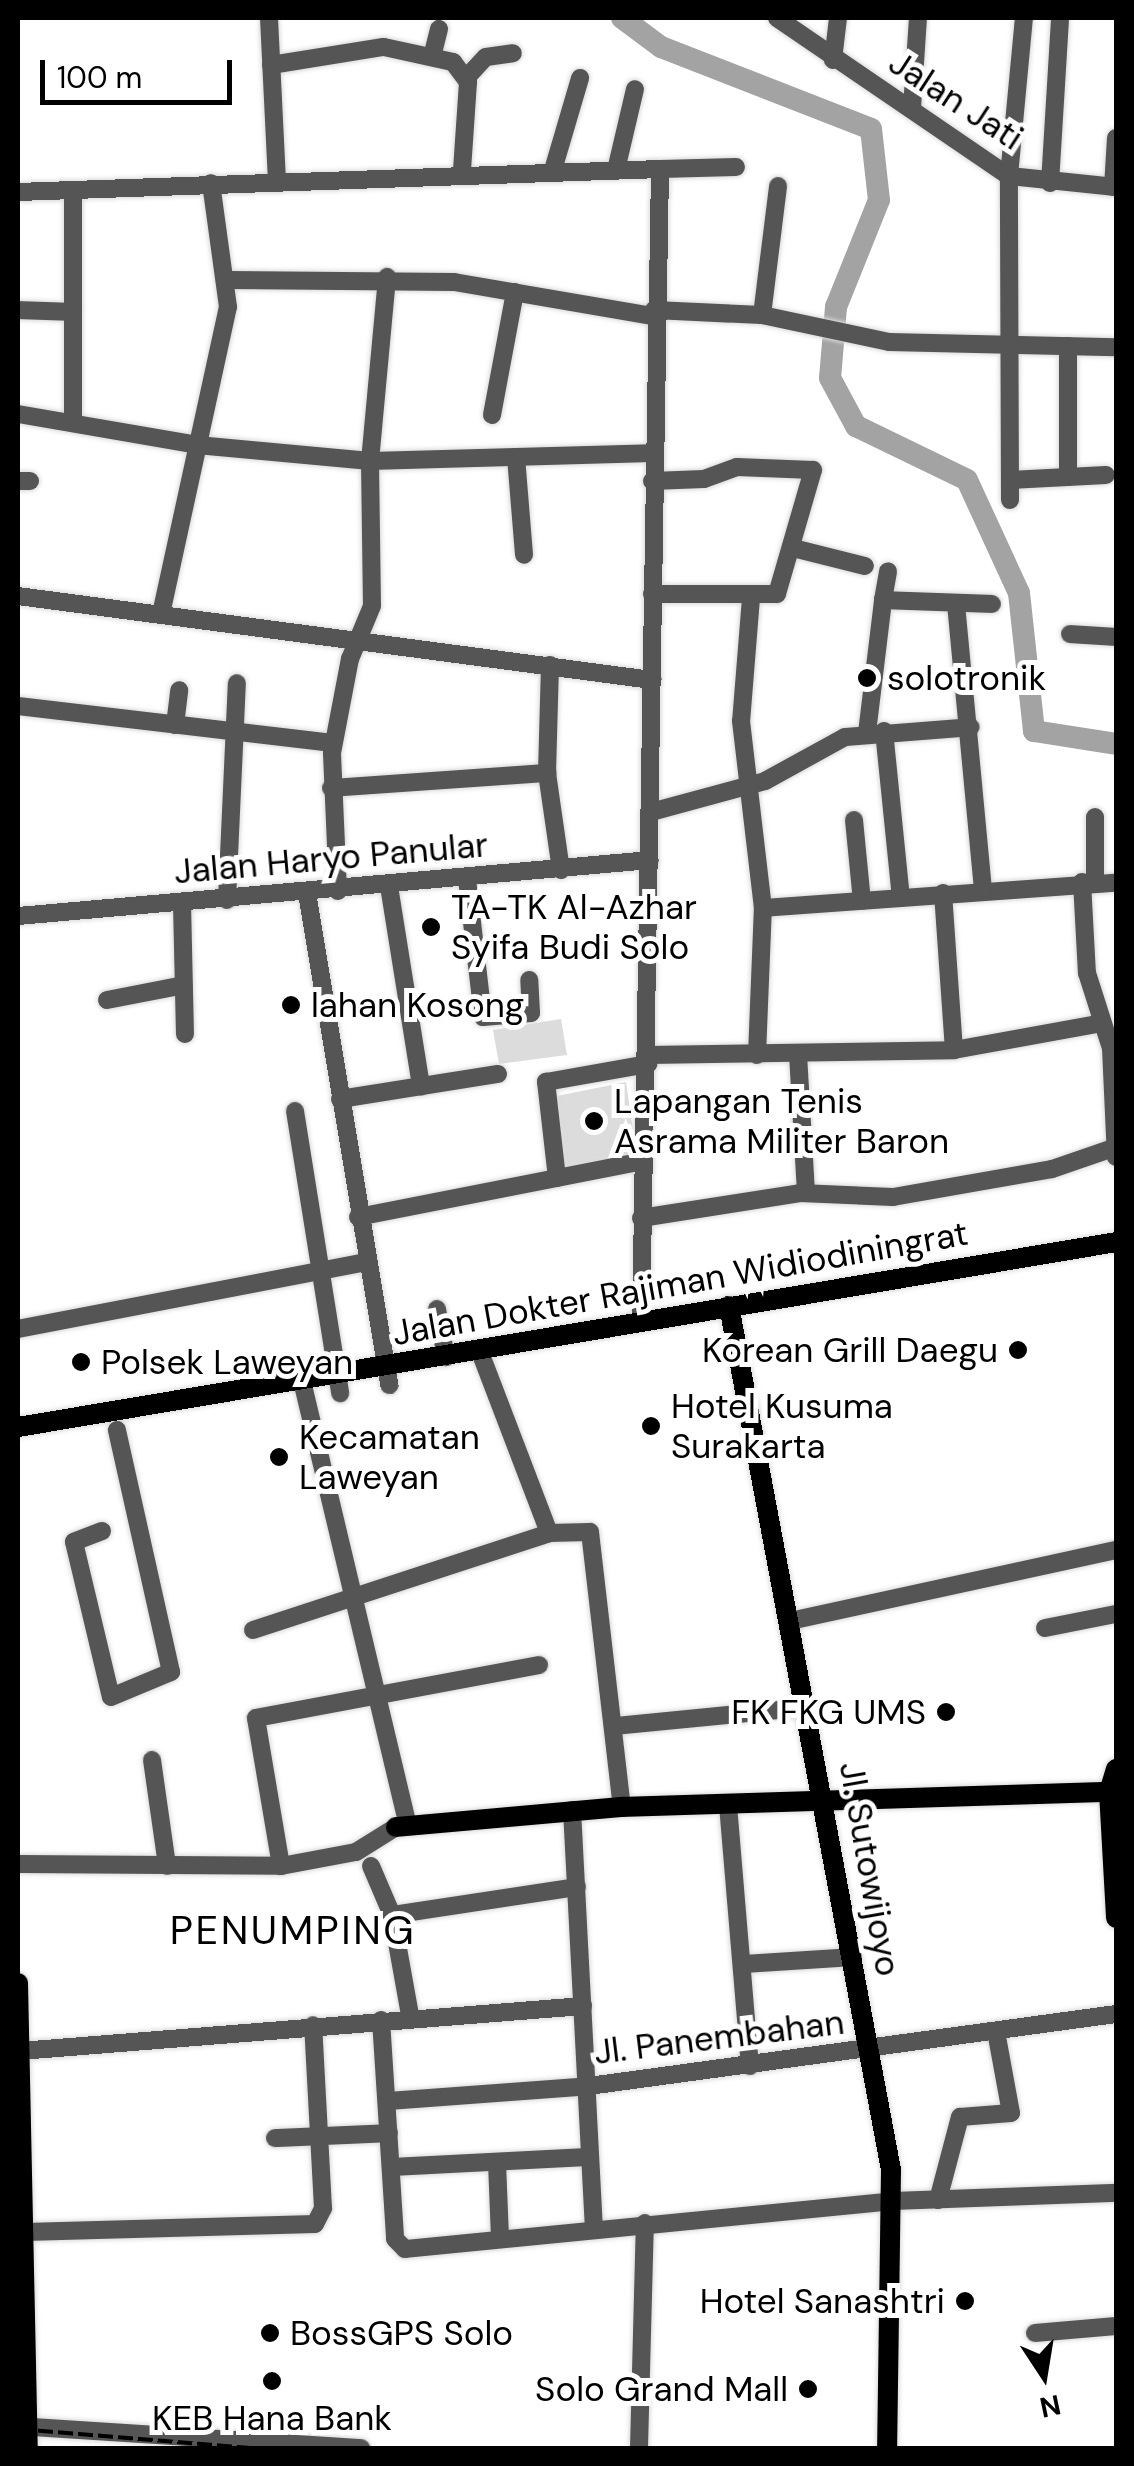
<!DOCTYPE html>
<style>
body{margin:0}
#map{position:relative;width:1134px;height:2466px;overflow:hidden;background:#fff;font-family:"DM Sans",sans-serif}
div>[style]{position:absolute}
.green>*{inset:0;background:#dcdcdc}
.river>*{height:22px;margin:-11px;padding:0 11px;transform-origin:11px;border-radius:11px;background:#a3a3a3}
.roads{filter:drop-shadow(0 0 2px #dbdbdb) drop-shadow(0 0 2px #dbdbdb)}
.minor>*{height:18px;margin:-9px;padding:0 9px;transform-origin:9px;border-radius:9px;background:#555}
.major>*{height:20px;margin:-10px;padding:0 10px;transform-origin:10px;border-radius:10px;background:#000}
.rail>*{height:4px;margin-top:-2px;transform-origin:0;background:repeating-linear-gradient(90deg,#000 0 15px,transparent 0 20px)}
.dots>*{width:28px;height:28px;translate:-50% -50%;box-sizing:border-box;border:5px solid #fff;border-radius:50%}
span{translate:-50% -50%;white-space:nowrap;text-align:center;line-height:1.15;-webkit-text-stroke:10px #fff;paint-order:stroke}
.street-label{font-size:35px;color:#000}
.poi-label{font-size:35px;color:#000}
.left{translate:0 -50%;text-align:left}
.right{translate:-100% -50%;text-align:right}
.quarter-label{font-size:40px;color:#000;letter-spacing:2.5px}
.frame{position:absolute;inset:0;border:20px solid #000;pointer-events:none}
.north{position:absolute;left:994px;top:2326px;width:100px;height:100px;-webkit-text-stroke:8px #fff;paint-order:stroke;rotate:168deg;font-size:28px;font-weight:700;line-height:40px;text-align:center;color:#000}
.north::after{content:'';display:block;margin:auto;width:35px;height:45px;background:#000;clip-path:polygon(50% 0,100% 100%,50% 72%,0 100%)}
.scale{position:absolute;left:40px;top:60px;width:192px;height:45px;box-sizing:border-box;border:5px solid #000;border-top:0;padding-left:12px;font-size:30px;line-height:35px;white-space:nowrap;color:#000;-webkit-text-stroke:8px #fff;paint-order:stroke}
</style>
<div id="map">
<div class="green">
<i style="clip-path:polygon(561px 1019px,567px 1055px,499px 1064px,493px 1030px)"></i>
<i style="clip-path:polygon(626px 1082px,637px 1158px,566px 1171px,552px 1097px)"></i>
</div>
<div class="river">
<i style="left:622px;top:18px;width:49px;rotate:36.6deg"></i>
<i style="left:661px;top:47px;width:225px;rotate:21.3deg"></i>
<i style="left:871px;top:129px;width:71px;rotate:83.6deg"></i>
<i style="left:879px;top:200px;width:115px;rotate:111.9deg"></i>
<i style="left:836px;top:307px;width:71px;rotate:94.8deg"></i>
<i style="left:830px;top:378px;width:55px;rotate:61.6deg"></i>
<i style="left:856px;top:426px;width:123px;rotate:25.9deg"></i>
<i style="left:967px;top:480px;width:124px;rotate:65.3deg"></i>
<i style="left:1019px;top:593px;width:139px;rotate:83.8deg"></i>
<i style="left:1034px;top:731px;width:83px;rotate:9deg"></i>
</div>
<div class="roads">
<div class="minor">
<i style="left:269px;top:18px;width:163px;rotate:87.2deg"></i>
<i style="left:777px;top:18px;width:281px;rotate:34.3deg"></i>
<i style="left:1009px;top:176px;width:108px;rotate:5.9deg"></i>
<i style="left:432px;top:57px;width:29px;rotate:-76deg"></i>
<i style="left:833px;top:60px;width:42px;rotate:-83.2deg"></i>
<i style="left:271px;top:65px;width:114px;rotate:-9.1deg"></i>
<i style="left:384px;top:47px;width:71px;rotate:12.3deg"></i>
<i style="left:453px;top:62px;width:25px;rotate:53deg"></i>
<i style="left:468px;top:82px;width:88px;rotate:93.9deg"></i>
<i style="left:468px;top:76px;width:26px;rotate:-47deg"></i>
<i style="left:486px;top:57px;width:27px;rotate:-8deg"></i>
<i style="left:912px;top:108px;width:90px;rotate:-86.2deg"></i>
<i style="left:660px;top:169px;width:76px;rotate:-1.5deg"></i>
<i style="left:553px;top:170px;width:96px;rotate:-73.6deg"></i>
<i style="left:616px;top:170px;width:83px;rotate:-76.8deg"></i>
<i style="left:1050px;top:183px;width:165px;rotate:-86.5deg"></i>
<i style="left:1113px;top:187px;width:49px;rotate:-86.5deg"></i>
<i style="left:18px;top:192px;width:642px;rotate:-2.05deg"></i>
<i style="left:660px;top:169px;width:1152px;rotate:90.94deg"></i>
<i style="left:229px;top:280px;width:225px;rotate:0.5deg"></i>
<i style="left:454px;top:282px;width:202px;rotate:9.7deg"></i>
<i style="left:18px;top:310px;width:55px;rotate:2.1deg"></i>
<i style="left:654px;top:310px;width:108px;rotate:2.7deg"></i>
<i style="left:762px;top:315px;width:130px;rotate:12deg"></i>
<i style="left:889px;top:342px;width:227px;rotate:1.3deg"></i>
<i style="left:762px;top:315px;width:130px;rotate:-82.9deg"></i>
<i style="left:18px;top:414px;width:182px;rotate:9.8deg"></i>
<i style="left:197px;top:445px;width:174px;rotate:5.3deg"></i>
<i style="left:370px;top:461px;width:282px;rotate:-1.6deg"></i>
<i style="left:492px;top:415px;width:125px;rotate:-79.4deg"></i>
<i style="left:73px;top:423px;width:233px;rotate:-90deg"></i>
<i style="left:516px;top:457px;width:98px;rotate:85.3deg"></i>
<i style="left:1068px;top:477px;width:131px;rotate:-90deg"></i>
<i style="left:1010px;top:480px;width:96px;rotate:-3deg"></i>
<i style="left:18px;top:481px;width:12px"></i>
<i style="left:652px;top:481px;width:52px;rotate:-2.2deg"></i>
<i style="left:704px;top:479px;width:35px;rotate:-20deg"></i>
<i style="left:737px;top:467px;width:76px;rotate:2.3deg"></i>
<i style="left:813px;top:470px;width:129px;rotate:106.2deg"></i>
<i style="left:777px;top:594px;width:125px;rotate:180deg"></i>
<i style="left:1010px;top:500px;width:324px;rotate:-90.2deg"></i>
<i style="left:1009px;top:176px;width:159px;rotate:-84.6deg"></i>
<i style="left:793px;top:548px;width:74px;rotate:14deg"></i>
<i style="left:18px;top:596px;width:640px;rotate:7.55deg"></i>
<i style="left:751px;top:598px;width:123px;rotate:94.6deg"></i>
<i style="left:741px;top:721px;width:188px;rotate:83.3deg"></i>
<i style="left:763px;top:908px;width:354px;rotate:-4.1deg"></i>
<i style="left:883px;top:600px;width:29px;rotate:-80deg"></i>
<i style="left:956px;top:604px;width:286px;rotate:84.6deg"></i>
<i style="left:161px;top:614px;width:314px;rotate:-77.7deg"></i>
<i style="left:228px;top:307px;width:125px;rotate:-97.8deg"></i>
<i style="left:1070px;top:634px;width:46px;rotate:3.7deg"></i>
<i style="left:550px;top:665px;width:108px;rotate:91.6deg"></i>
<i style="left:547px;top:773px;width:98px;rotate:81.8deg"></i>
<i style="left:18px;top:706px;width:317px;rotate:6.7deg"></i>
<i style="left:175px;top:725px;width:35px;rotate:-83deg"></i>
<i style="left:884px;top:731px;width:167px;rotate:84.2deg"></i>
<i style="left:867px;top:733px;width:134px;rotate:-83.1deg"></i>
<i style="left:883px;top:600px;width:109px;rotate:2.1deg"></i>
<i style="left:331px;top:788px;width:217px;rotate:-4deg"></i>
<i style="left:651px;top:812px;width:118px;rotate:-15.2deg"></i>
<i style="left:765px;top:781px;width:91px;rotate:-28.8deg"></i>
<i style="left:845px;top:737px;width:126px;rotate:-4.5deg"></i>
<i style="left:1095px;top:817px;width:64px;rotate:90deg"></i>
<i style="left:854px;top:820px;width:81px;rotate:84.4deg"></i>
<i style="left:467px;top:879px;width:139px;rotate:83.4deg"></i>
<i style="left:483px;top:1017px;width:48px;rotate:-4.8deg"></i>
<i style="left:531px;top:1013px;width:33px;rotate:-93deg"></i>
<i style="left:1082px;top:882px;width:91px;rotate:86.9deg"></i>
<i style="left:1087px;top:973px;width:79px;rotate:72.3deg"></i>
<i style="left:1111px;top:1048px;width:109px;rotate:87.4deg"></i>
<i style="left:389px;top:886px;width:203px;rotate:80.9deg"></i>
<i style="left:338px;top:891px;width:138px;rotate:-92.5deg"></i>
<i style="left:332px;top:753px;width:96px;rotate:-79.2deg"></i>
<i style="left:350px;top:659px;width:57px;rotate:-67.5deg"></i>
<i style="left:372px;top:606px;width:145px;rotate:-90.8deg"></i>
<i style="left:370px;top:461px;width:185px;rotate:-84.7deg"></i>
<i style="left:307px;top:893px;width:499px;rotate:80.5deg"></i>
<i style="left:943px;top:893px;width:157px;rotate:86deg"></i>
<i style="left:227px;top:900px;width:217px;rotate:-87.4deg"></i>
<i style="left:182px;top:903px;width:131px;rotate:88.7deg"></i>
<i style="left:18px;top:916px;width:634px;rotate:-5.06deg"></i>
<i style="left:107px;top:1000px;width:78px;rotate:-11deg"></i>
<i style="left:798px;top:1054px;width:139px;rotate:86.7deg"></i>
<i style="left:648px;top:1055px;width:306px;rotate:-0.9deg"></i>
<i style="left:954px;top:1050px;width:151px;rotate:-10.3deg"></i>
<i style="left:757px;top:1055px;width:147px;rotate:-87.7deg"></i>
<i style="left:340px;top:1099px;width:160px;rotate:-9deg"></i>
<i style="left:295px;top:1111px;width:286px;rotate:80.9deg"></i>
<i style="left:557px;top:1178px;width:97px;rotate:-96.5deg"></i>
<i style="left:546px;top:1082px;width:104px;rotate:-10deg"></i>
<i style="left:358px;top:1217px;width:291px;rotate:-11.1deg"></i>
<i style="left:641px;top:1218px;width:161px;rotate:-8.9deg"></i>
<i style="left:800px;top:1193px;width:93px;rotate:2.5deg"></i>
<i style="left:893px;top:1197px;width:161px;rotate:-10deg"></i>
<i style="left:1052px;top:1169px;width:68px;rotate:-19deg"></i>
<i style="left:437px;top:1309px;width:49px;rotate:79.4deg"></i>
<i style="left:18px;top:1329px;width:353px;rotate:-10.9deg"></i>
<i style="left:480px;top:1352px;width:194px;rotate:69.1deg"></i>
<i style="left:302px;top:1381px;width:454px;rotate:76.6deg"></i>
<i style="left:102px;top:1531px;width:30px;rotate:159deg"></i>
<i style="left:74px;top:1542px;width:159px;rotate:76.6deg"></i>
<i style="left:111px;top:1697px;width:65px;rotate:-22.6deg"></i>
<i style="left:171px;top:1672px;width:248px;rotate:-102.6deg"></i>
<i style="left:790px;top:1621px;width:334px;rotate:-12.3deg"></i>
<i style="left:1045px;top:1628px;width:72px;rotate:-11.2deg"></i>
<i style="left:253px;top:1630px;width:311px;rotate:-18.1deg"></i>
<i style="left:549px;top:1533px;width:41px;rotate:-1.4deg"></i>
<i style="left:590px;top:1532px;width:277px;rotate:83.4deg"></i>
<i style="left:615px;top:1726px;width:194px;rotate:-5.6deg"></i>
<i style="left:152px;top:1760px;width:107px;rotate:81.9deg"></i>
<i style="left:728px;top:1805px;width:262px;rotate:85.2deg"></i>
<i style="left:572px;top:1810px;width:419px;rotate:87deg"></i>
<i style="left:18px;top:1864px;width:263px;rotate:0.4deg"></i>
<i style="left:281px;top:1866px;width:76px;rotate:-10.6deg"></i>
<i style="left:356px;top:1852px;width:47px;rotate:-32deg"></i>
<i style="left:281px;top:1866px;width:150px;rotate:-99.6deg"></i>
<i style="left:256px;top:1718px;width:288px;rotate:-10.6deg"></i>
<i style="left:371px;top:1866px;width:53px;rotate:66.8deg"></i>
<i style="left:392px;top:1915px;width:102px;rotate:79.8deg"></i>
<i style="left:392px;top:1915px;width:187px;rotate:-8.6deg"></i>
<i style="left:745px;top:1964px;width:108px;rotate:-3.7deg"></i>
<i style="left:381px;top:2020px;width:219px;rotate:86.3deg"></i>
<i style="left:395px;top:2239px;width:14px;rotate:45deg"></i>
<i style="left:405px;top:2249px;width:492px;rotate:-5.6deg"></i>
<i style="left:895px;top:2201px;width:221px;rotate:-2.1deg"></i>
<i style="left:20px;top:2051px;width:565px;rotate:-4.57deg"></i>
<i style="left:387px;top:2101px;width:203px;rotate:-4.2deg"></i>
<i style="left:589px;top:2086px;width:532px;rotate:-7.78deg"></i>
<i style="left:275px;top:2138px;width:114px;rotate:-2.5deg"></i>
<i style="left:497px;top:2163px;width:75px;rotate:87.7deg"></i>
<i style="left:391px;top:2167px;width:197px;rotate:-2.9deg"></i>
<i style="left:938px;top:2200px;width:86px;rotate:-75.2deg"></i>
<i style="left:960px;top:2117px;width:51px;rotate:-4.5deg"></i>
<i style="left:1011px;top:2113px;width:83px;rotate:-100.4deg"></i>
<i style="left:25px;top:2232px;width:290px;rotate:-1.6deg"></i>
<i style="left:315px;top:2224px;width:18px;rotate:-63deg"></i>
<i style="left:323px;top:2208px;width:183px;rotate:-93.1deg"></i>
<i style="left:1035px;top:2333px;width:81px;rotate:-4.9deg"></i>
<i style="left:18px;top:2426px;width:344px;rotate:3.7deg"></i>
<i style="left:639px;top:2448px;width:225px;rotate:-88.5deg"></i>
</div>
<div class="major">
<i style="left:729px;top:1306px;width:879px;rotate:79.38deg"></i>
<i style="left:891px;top:2170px;width:278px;rotate:90.8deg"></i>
<i style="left:18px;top:1427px;width:1113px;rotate:-9.56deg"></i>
<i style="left:1116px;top:1769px;width:24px;rotate:107deg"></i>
<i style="left:1109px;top:1792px;width:126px;rotate:86.8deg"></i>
<i style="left:396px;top:1827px;width:227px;rotate:-5.1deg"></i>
<i style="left:622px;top:1807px;width:487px;rotate:-1.8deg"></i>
<i style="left:18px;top:1983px;width:465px;rotate:88.8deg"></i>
</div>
</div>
<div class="rail">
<i style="left:18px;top:2429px;width:233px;rotate:4.7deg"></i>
</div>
<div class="dots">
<i style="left:867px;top:678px;background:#000"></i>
<i style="left:431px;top:927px;background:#000"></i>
<i style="left:291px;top:1005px;background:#000"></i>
<i style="left:594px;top:1121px;background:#000"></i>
<i style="left:1018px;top:1350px;background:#000"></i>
<i style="left:81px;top:1362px;background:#000"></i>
<i style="left:651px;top:1426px;background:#000"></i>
<i style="left:279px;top:1457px;background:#000"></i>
<i style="left:946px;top:1712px;background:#000"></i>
<i style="left:965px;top:2301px;background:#000"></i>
<i style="left:270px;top:2333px;background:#000"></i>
<i style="left:272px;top:2381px;background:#000"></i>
<i style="left:808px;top:2389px;background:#000"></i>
</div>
<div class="street-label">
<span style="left:956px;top:100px;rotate:33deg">Jalan Jati</span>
<span style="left:331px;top:858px;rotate:-5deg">Jalan Haryo Panular</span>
<span style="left:680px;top:1283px;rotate:-10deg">Jalan Dokter Rajiman Widiodiningrat</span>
<span style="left:870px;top:1869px;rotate:80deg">Jl. Sutowijoyo</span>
<span style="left:719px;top:2037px;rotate:-7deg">Jl. Panembahan</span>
</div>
<div class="poi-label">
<span class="left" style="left:887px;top:678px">solotronik</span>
<span class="left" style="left:451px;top:927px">TA-TK Al-Azhar<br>Syifa Budi Solo</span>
<span class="left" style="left:311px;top:1005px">lahan Kosong</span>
<span class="left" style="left:614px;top:1121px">Lapangan Tenis<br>Asrama Militer Baron</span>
<span class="right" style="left:998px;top:1350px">Korean Grill Daegu</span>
<span class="left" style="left:101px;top:1362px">Polsek Laweyan</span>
<span class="left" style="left:671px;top:1426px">Hotel Kusuma<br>Surakarta</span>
<span class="left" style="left:299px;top:1457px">Kecamatan<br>Laweyan</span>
<span class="right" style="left:926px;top:1712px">FK FKG UMS</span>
<span class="right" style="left:945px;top:2301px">Hotel Sanashtri</span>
<span class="left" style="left:290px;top:2333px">BossGPS Solo</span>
<span class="right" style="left:788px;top:2389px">Solo Grand Mall</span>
<span style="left:272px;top:2418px">KEB Hana Bank</span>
</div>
<div class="quarter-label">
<span style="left:293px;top:1930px">PENUMPING</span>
</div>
<div class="frame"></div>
<div class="north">N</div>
<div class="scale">100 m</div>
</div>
